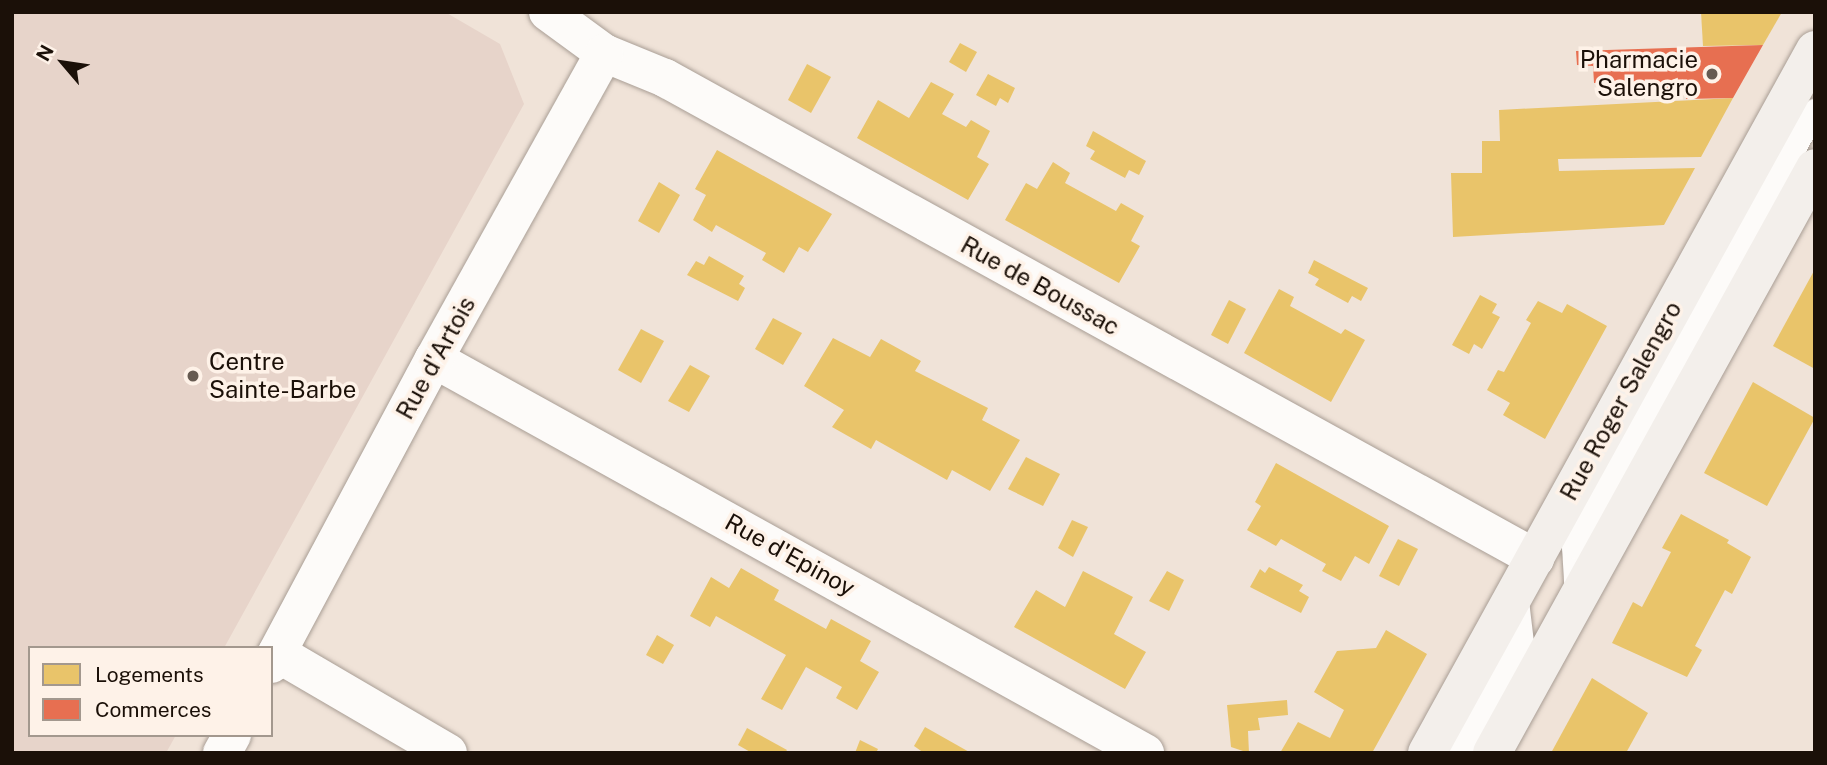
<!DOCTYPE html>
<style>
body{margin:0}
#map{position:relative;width:1827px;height:765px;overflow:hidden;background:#f0e3d8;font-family:"Public Sans",sans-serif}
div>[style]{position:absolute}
.medical>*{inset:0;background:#e7d4ca}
.homes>*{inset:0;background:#e9c46a}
.shops>*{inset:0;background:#e76f51}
.roads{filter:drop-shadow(0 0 2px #a99e95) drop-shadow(0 0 2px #a99e95)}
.service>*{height:24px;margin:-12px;padding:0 12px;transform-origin:12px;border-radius:12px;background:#fdfbf9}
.minor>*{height:38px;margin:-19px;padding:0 19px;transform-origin:19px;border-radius:19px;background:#fdfbf9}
.secondary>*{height:38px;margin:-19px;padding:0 19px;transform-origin:19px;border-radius:19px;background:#f3efeb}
.dots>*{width:19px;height:19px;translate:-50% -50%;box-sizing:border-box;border:4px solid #fef2e8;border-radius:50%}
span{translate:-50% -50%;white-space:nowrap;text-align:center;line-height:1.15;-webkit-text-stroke:7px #fef2e8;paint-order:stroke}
.poi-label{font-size:24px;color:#1b1008}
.right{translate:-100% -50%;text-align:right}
.left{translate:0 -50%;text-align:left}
.street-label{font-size:24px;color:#1b1008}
.frame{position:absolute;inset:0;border:14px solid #1b1008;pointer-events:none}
.legend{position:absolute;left:28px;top:646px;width:245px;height:91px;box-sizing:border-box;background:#fef2e8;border:2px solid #a3988e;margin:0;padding:9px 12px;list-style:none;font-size:21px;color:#1b1008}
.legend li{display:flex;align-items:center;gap:14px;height:35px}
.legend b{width:35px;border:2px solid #a3988e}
.north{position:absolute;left:28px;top:28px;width:70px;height:70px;-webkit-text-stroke:5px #fef2e8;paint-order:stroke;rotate:299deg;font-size:19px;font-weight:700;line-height:28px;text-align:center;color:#1b1008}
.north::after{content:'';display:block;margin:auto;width:24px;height:32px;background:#1b1008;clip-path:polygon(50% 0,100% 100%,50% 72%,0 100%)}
</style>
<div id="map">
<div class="medical">
<i style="clip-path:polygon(12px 12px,445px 12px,500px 44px,524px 104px,224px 648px,30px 648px,30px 735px,176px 735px,166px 753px,12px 753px)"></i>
</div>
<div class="homes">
<i style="clip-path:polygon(1701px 12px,1782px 12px,1763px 45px,1703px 46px)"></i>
<i style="clip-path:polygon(960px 43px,977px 52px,966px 72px,949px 62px)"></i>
<i style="clip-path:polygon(807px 64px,831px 77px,811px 113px,788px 100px)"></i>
<i style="clip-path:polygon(988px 74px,1015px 88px,1008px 103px,1000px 98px,996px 106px,976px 95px)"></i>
<i style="clip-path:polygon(931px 82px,954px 94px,942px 114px,966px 127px,971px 120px,990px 131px,977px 157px,989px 164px,968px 200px,857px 138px,878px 100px,909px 118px)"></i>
<i style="clip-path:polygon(1733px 98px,1701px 157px,1558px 159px,1559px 171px,1695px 168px,1664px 225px,1453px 237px,1451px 173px,1482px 173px,1482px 141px,1500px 141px,1499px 110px)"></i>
<i style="clip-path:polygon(1093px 131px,1146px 161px,1139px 175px,1129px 170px,1125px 178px,1090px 159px,1095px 151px,1086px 146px)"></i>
<i style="clip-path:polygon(717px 150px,832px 214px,808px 252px,799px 247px,784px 273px,762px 260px,766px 253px,716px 225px,712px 232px,693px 220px,706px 195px,695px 189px)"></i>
<i style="clip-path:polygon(1053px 162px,1070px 173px,1065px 183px,1116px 211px,1121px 203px,1144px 216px,1131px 241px,1140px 246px,1119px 283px,1005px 220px,1026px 183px,1037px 189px)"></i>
<i style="clip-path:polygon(659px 182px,680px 195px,659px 233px,638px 221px)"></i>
<i style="clip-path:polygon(709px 256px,744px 276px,739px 284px,745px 288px,738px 301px,687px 275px,696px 261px,704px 265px)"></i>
<i style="clip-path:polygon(1314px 260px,1368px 288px,1361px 301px,1352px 296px,1348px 303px,1315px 285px,1319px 279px,1308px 273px)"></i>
<i style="clip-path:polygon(1815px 269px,1815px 369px,1773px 346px)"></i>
<i style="clip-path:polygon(1279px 289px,1294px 297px,1290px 306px,1341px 334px,1345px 329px,1365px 340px,1331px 402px,1244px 353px)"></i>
<i style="clip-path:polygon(1480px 295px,1497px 304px,1492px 313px,1500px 317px,1482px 349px,1474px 344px,1469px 354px,1452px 345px)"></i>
<i style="clip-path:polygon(1229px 300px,1246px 309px,1228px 344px,1211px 335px)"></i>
<i style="clip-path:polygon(1538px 301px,1562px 313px,1567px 304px,1607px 326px,1545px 439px,1503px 415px,1510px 403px,1487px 390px,1498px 370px,1504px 372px,1531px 323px,1526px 320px)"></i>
<i style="clip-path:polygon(773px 318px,802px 333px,783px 365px,755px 349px)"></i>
<i style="clip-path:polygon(641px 329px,664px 341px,641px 383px,618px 370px)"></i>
<i style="clip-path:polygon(833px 338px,870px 357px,881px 339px,921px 361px,915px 371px,988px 408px,982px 420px,1020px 440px,990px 491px,952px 470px,947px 480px,876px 440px,871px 449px,832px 427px,844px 410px,804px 386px)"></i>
<i style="clip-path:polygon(690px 365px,710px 376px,689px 412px,668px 401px)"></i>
<i style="clip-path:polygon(1753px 382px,1815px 418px,1767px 506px,1704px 473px)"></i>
<i style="clip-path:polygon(1026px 457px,1060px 474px,1043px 506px,1008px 489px)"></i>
<i style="clip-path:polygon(1276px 463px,1389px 526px,1369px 564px,1355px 556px,1341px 581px,1322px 571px,1326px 564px,1281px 539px,1276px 546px,1247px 530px,1261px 506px,1255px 502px)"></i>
<i style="clip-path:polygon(1681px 514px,1729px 540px,1727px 543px,1751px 557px,1732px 594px,1725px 590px,1695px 646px,1702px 650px,1687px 677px,1612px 643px,1633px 602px,1642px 607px,1671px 552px,1662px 548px)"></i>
<i style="clip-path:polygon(1072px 520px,1088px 527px,1073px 557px,1058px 548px)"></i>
<i style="clip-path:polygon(1398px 539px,1418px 549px,1399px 586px,1379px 576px)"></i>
<i style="clip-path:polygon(1269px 567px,1303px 585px,1299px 591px,1309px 597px,1301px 613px,1250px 587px,1260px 569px,1265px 573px)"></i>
<i style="clip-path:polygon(741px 568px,779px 590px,774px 600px,826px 629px,831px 619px,871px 641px,860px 661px,879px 672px,857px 710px,836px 698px,842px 687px,806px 667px,782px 710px,761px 699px,786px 655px,716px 616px,710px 627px,690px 616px,711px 577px,729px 588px)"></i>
<i style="clip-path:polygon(1083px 571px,1133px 597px,1114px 634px,1146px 652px,1125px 689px,1014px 627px,1036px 590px,1065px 607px)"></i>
<i style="clip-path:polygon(1167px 571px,1184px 580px,1169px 611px,1149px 601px)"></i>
<i style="clip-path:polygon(1386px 630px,1427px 654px,1372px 753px,1280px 753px,1298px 722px,1330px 738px,1344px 710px,1314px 692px,1337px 651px,1376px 648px)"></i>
<i style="clip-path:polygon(657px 635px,674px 645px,663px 664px,646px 655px)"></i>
<i style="clip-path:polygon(1592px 678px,1648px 713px,1626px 753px,1551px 753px)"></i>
<i style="clip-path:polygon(1287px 700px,1288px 715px,1258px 718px,1260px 730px,1248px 731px,1249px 753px,1231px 747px,1227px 705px)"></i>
<i style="clip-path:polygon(925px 727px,971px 753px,924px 753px,914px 746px)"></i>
<i style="clip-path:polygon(747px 728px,787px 750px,785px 753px,752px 753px,738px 745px)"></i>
<i style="clip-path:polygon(860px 740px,878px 749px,876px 753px,855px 753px)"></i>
</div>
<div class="shops">
<i style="clip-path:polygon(1763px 45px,1733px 98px,1686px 99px,1686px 89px,1649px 91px,1649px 81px,1594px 83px,1593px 66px,1577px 65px,1576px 51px)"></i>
</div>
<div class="roads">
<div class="service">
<i style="left:1577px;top:597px;width:50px;rotate:-93.4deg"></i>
<i style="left:1574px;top:547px;width:498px;rotate:-61.1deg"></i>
<i style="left:1461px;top:753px;width:126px;rotate:-61deg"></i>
<i style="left:1522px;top:643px;width:50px;rotate:-96.8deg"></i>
</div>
<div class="minor">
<i style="left:548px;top:12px;width:69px;rotate:36.2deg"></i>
<i style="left:604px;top:53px;width:66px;rotate:22.3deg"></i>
<i style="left:665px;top:78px;width:994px;rotate:28.89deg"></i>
<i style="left:434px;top:359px;width:813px;rotate:28.99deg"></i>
<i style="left:277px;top:653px;width:198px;rotate:30.3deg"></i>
<i style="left:271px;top:664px;width:346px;rotate:-61.9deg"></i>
<i style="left:434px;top:359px;width:350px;rotate:-60.9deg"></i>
<i style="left:222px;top:753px;width:21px;rotate:-61deg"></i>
</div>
<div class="secondary">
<i style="left:1427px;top:753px;width:803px;rotate:-61.1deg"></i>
<i style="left:1492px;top:753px;width:668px;rotate:-61.1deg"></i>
</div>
</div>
<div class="dots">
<i style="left:1712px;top:74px;background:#665a51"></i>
<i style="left:193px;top:376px;background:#665a51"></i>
</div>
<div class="poi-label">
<span class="right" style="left:1698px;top:74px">Pharmacie<br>Salengro</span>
<span class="left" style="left:209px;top:376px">Centre<br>Sainte-Barbe</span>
</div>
<div class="street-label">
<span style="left:1040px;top:286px;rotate:29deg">Rue de Boussac</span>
<span style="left:436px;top:358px;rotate:-61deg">Rue d'Artois</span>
<span style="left:1621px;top:401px;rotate:-61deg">Rue Roger Salengro</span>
<span style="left:790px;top:555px;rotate:29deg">Rue d'Epinoy</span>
</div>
<div class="frame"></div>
<ul class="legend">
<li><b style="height:19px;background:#e9c46a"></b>Logements</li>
<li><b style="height:19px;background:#e76f51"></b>Commerces</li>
</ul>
<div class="north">N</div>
</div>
